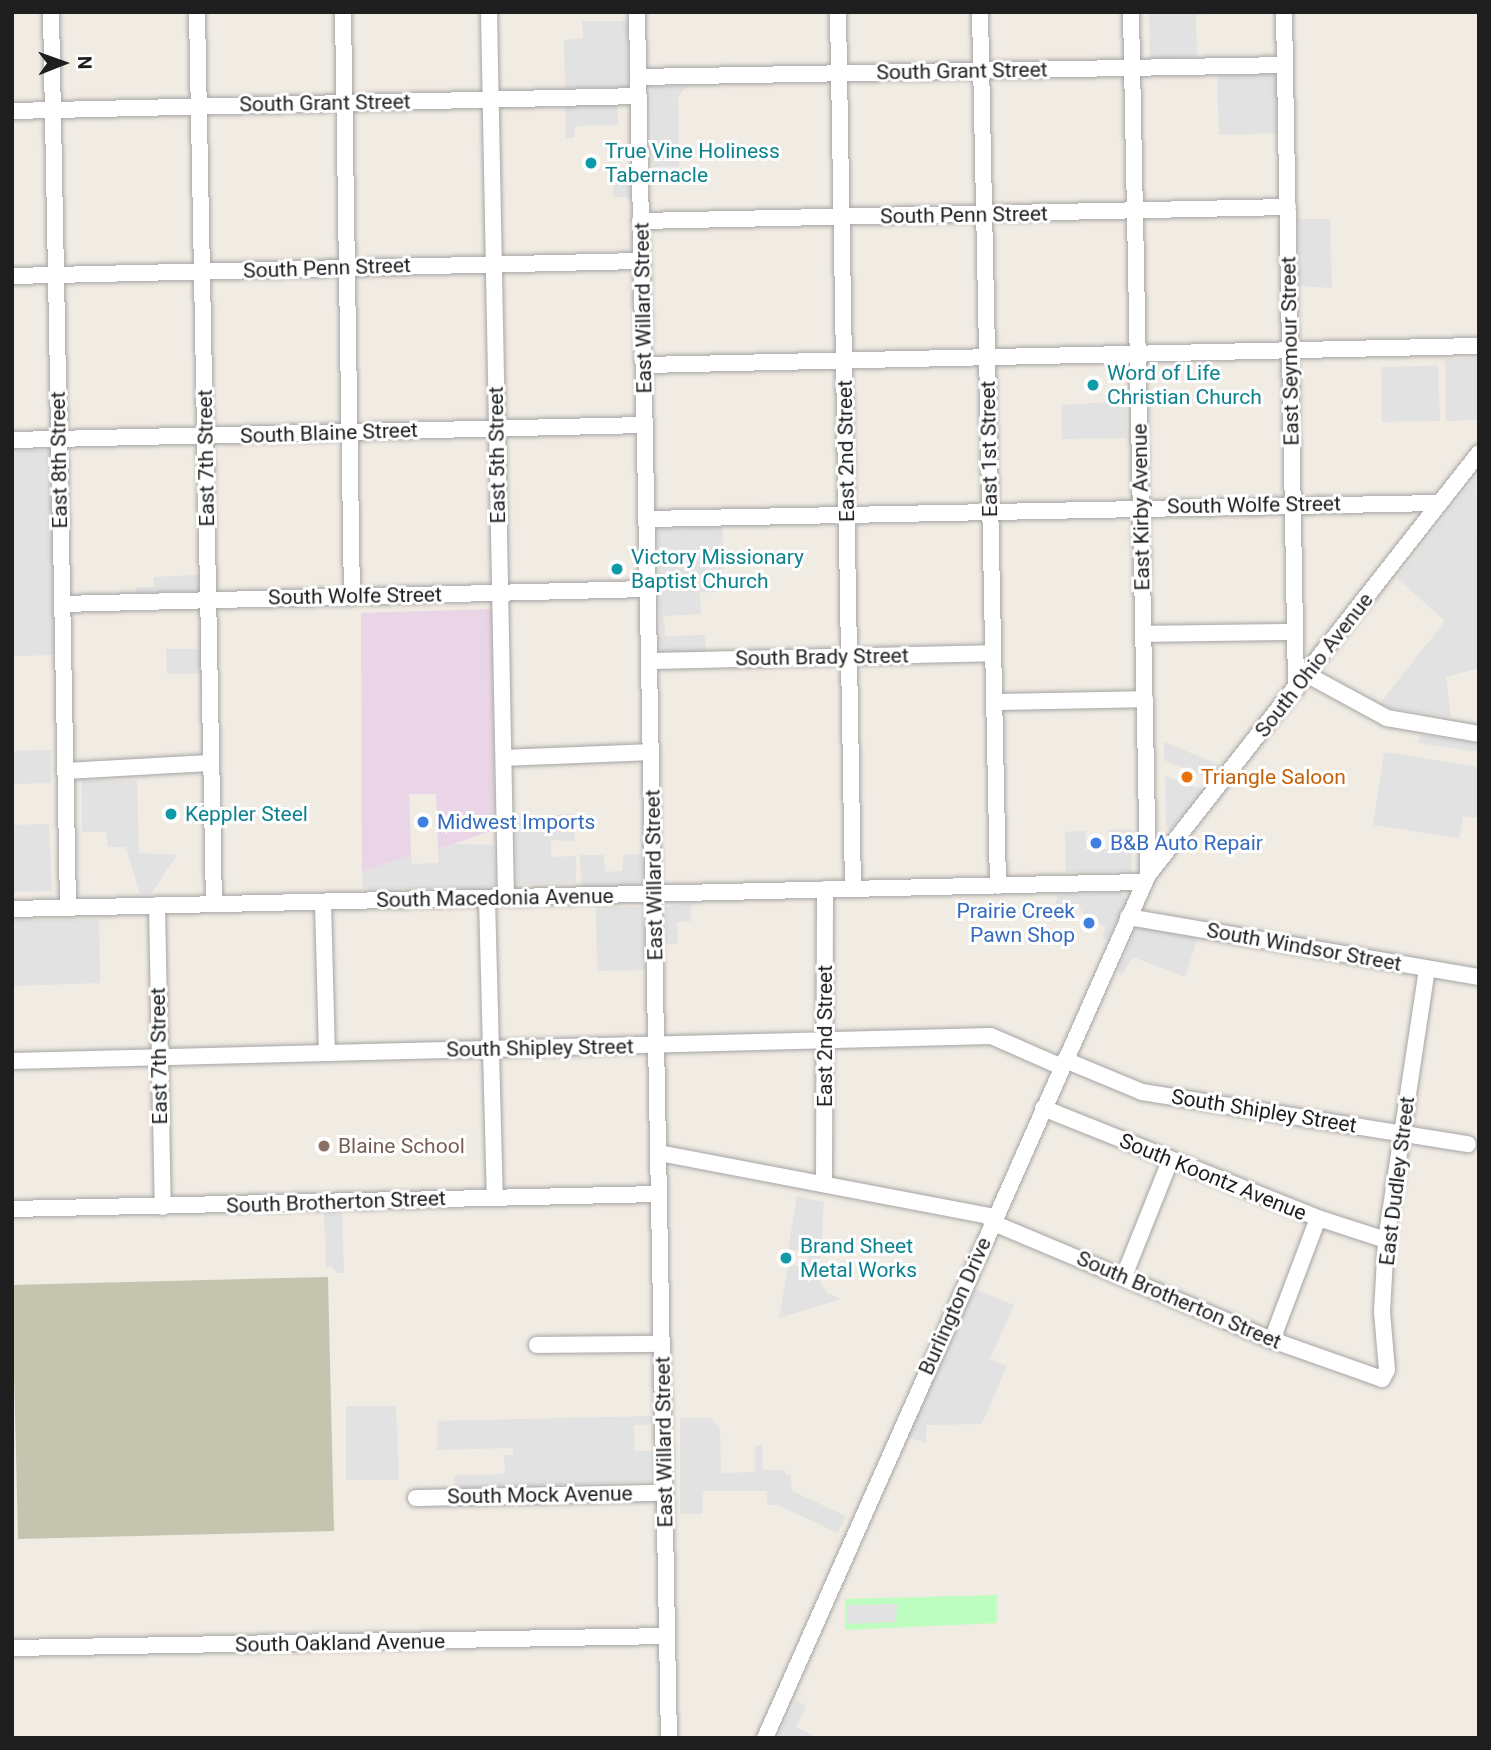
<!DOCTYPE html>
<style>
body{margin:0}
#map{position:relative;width:1491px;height:1750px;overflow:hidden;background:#f0ebe3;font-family:Roboto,sans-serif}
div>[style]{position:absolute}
.industrial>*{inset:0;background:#ead5e7}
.construction>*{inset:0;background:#c5c4ae}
.park>*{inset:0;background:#bdfdbf}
.parking>*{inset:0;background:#e2e2e2}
.roads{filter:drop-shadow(0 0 2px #a5a5a5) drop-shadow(0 0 2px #a5a5a5)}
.minor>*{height:16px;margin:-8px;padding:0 8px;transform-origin:8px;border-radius:8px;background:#fff}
.dots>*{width:19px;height:19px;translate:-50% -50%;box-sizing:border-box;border:4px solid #fff;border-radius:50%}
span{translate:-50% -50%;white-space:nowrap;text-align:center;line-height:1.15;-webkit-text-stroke:6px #fff;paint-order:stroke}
.street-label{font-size:21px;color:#1e1e1e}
.culture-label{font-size:21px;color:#0d838f}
.left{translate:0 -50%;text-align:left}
.food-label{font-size:21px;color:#c56008}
.shop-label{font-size:21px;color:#366cbe}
.right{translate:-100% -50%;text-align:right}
.education-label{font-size:21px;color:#785e54}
.frame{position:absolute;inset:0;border:14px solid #1e1e1e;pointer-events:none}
.north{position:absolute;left:28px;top:28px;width:70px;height:70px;-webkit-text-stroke:5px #fff;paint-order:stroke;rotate:89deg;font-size:19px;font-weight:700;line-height:28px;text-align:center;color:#1e1e1e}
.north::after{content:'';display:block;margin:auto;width:24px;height:32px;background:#1e1e1e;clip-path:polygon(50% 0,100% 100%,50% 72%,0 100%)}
</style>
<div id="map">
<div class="industrial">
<i style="clip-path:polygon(492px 609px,494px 830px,438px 849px,436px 794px,409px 794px,411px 855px,362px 872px,361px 613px)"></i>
</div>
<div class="construction">
<i style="clip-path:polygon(328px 1277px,334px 1531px,18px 1539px,12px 1285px)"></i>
</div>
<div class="park">
<i style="clip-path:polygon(997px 1595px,997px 1623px,845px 1630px,845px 1599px)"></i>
</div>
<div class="parking">
<i style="clip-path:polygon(1149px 12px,1218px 12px,1218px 14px,1196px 15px,1197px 58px,1150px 59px)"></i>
<i style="clip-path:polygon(582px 21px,628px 21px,627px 87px,565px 89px,564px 40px,583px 38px)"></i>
<i style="clip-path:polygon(1277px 74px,1279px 133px,1219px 135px,1217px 76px)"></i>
<i style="clip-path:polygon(687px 86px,678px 97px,679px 167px,653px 167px,651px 87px)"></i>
<i style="clip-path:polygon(617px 97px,618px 125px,575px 126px,574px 138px,566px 138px,565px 98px)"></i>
<i style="clip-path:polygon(613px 172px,630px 172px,631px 197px,613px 197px)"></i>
<i style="clip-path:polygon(1298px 219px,1330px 219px,1332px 288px,1300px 286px)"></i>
<i style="clip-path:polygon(1479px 358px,1479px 420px,1446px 421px,1445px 359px)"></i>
<i style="clip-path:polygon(1438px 366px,1440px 421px,1382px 422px,1381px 367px)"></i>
<i style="clip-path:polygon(1126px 401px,1126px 438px,1062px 439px,1061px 405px)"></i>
<i style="clip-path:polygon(50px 450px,55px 655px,12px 656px,12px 451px)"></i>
<i style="clip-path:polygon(1476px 476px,1479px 668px,1446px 677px,1451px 717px,1378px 706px,1445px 621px,1397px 578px)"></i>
<i style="clip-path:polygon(723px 527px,723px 591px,700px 593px,701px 614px,664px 616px,665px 636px,705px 635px,706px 654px,661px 655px,658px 529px)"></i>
<i style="clip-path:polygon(199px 575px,199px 591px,136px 594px,136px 587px,154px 587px,154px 577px)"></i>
<i style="clip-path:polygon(205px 635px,205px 693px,200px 692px,199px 674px,167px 674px,166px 649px,199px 649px,200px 636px)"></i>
<i style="clip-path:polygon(1420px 735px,1479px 744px,1479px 752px,1418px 743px)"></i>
<i style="clip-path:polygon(1164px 742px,1222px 766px,1223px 766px,1212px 780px,1164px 760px)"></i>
<i style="clip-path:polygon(51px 750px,51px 783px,12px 784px,12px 751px)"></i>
<i style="clip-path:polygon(1384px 752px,1479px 767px,1479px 818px,1463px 816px,1459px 838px,1373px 825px)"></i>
<i style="clip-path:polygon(1165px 776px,1204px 790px,1169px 831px,1166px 823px)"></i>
<i style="clip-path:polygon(82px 780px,137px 781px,139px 853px,177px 855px,150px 895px,140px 894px,126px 847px,108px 847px,106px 832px,82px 832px)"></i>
<i style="clip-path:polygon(574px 814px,575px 841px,551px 840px,551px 857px,576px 856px,576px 883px,517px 884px,515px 816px)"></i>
<i style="clip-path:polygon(49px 824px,52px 891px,12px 892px,12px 825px)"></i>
<i style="clip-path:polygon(1133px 829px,1131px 871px,1066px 872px,1065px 832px,1085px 831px,1086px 850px,1108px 849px,1108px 830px)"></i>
<i style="clip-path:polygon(454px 844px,493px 845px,496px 887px,363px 889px,362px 872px,411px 855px,412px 864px,438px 863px,438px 849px)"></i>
<i style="clip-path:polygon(642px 854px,643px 894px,582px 895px,580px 855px,604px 855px,605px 872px,622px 871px,624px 855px)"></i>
<i style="clip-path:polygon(1122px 893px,1127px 900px,1108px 941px,1102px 937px,1106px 926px,1089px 921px,1077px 905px,1066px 913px,1054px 905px,1059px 895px)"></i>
<i style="clip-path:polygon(691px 903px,691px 921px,677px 922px,678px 944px,666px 944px,666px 907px)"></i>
<i style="clip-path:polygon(596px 907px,643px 907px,645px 970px,597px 971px)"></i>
<i style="clip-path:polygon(99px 919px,100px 983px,12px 986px,12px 920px)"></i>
<i style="clip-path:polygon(1137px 927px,1198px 937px,1185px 977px,1133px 957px,1121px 976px,1118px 970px)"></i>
<i style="clip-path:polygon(797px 1196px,824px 1202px,819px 1280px,827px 1293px,841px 1299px,779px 1318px,789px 1262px,806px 1271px,809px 1253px,788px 1249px)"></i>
<i style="clip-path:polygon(342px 1209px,344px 1273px,337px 1273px,331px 1266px,326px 1268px,324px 1210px)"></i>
<i style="clip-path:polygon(964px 1285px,1014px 1305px,990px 1359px,1007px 1366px,982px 1424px,926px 1425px,926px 1443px,899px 1434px)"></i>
<i style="clip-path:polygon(346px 1406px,396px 1406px,399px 1480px,346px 1480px)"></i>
<i style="clip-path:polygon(655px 1416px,656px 1424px,634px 1425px,635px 1451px,656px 1451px,656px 1481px,455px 1488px,454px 1475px,505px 1474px,504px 1455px,513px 1455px,513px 1448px,437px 1450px,437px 1421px)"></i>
<i style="clip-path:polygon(680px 1418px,711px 1418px,720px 1428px,721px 1473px,755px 1472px,755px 1446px,762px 1445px,763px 1470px,785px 1470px,786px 1475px,791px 1475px,792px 1491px,846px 1516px,838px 1533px,778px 1505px,767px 1505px,767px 1491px,703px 1491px,702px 1514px,680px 1514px)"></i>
<i style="clip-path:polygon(897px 1604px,896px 1622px,848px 1624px,847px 1605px)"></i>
<i style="clip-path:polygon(796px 1700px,806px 1706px,796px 1727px,818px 1738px,777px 1738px)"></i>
</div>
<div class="roads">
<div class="minor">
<i style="left:51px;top:12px;width:895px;rotate:88.91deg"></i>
<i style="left:197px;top:12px;width:892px;rotate:88.91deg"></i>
<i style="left:343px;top:12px;width:584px;rotate:89.12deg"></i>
<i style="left:489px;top:12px;width:885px;rotate:88.9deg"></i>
<i style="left:637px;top:12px;width:1726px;rotate:88.94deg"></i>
<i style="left:838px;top:12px;width:877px;rotate:89.02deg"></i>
<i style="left:980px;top:12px;width:874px;rotate:88.82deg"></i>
<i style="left:1131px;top:12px;width:863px;rotate:88.87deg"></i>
<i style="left:1284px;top:12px;width:677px;rotate:88.98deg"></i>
<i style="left:638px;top:77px;width:647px;rotate:-1.06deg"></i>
<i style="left:12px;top:111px;width:626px;rotate:-1.37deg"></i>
<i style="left:640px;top:221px;width:648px;rotate:-1.24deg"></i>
<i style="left:12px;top:276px;width:629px;rotate:-1.37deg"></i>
<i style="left:645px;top:365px;width:834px;rotate:-1.31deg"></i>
<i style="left:12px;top:440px;width:633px;rotate:-1.36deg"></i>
<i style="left:647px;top:519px;width:793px;rotate:-1.16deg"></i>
<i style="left:62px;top:604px;width:586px;rotate:-1.47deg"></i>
<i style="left:1143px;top:634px;width:152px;rotate:-0.8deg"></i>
<i style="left:650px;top:661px;width:343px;rotate:-1.3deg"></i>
<i style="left:1306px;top:674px;width:92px;rotate:28.5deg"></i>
<i style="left:1387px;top:718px;width:93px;rotate:9.9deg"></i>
<i style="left:994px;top:702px;width:151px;rotate:-1.1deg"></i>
<i style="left:504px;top:758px;width:147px;rotate:-2.3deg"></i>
<i style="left:65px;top:771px;width:145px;rotate:-3.2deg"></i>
<i style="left:487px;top:898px;width:300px;rotate:88.5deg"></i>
<i style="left:323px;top:902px;width:151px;rotate:88.5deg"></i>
<i style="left:157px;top:905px;width:302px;rotate:88.9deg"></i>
<i style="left:12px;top:909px;width:1133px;rotate:-1.37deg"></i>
<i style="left:1128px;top:917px;width:356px;rotate:9.7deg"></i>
<i style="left:1065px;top:1060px;width:83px;rotate:22.6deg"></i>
<i style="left:1142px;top:1092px;width:330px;rotate:9.1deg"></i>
<i style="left:12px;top:1061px;width:979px;rotate:-1.46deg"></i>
<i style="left:991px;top:1036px;width:77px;rotate:23.6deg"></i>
<i style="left:1043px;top:1108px;width:296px;rotate:21.8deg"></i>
<i style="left:1318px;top:1218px;width:71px;rotate:17.9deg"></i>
<i style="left:659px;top:1153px;width:341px;rotate:10.8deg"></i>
<i style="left:824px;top:1183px;width:294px;rotate:-89.8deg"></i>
<i style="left:12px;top:1209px;width:647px;rotate:-1.33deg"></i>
<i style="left:991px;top:1222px;width:305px;rotate:22.8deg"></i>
<i style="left:1272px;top:1340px;width:117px;rotate:19.5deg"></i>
<i style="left:1382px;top:1379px;width:10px;rotate:-61deg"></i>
<i style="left:1387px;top:1370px;width:58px;rotate:-94.9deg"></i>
<i style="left:1382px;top:1312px;width:72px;rotate:-86.8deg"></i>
<i style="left:1386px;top:1240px;width:274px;rotate:-81.4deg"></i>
<i style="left:1124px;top:1276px;width:124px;rotate:-68.2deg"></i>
<i style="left:1272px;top:1340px;width:130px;rotate:-69.3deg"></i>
<i style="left:537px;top:1345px;width:125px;rotate:-0.5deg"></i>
<i style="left:416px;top:1498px;width:249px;rotate:-1.2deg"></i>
<i style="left:12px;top:1648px;width:655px;rotate:-1.05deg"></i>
<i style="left:765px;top:1738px;width:944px;rotate:-66.07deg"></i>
<i style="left:1148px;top:875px;width:536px;rotate:-51.89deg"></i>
</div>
</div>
<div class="dots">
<i style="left:591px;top:163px;background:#0f9aa8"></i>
<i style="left:1093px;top:385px;background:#0f9aa8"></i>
<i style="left:617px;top:569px;background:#0f9aa8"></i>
<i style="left:1187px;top:777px;background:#e8710a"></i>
<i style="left:171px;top:814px;background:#0f9aa8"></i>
<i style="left:423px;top:822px;background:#3f7fe0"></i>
<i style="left:1096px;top:843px;background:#3f7fe0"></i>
<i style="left:1089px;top:923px;background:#3f7fe0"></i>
<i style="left:324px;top:1146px;background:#8d6e63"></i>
<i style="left:786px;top:1258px;background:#0f9aa8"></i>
</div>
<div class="street-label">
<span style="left:962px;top:71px;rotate:-1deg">South Grant Street</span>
<span style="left:325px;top:103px;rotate:-1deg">South Grant Street</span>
<span style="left:964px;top:215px;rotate:-1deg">South Penn Street</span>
<span style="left:327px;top:268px;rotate:-2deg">South Penn Street</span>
<span style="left:643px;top:308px;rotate:-91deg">East Willard Street</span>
<span style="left:1290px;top:351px;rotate:-91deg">East Seymour Street</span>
<span style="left:329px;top:433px;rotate:-2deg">South Blaine Street</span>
<span style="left:989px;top:449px;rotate:-91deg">East 1st Street</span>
<span style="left:846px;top:451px;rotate:-91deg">East 2nd Street</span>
<span style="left:497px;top:455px;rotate:-91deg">East 5th Street</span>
<span style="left:206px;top:458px;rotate:-91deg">East 7th Street</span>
<span style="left:59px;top:460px;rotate:-91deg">East 8th Street</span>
<span style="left:1254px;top:505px;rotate:-1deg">South Wolfe Street</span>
<span style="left:1141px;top:507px;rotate:-91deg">East Kirby Avenue</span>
<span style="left:355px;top:596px;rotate:-1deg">South Wolfe Street</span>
<span style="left:822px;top:657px;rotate:-1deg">South Brady Street</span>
<span style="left:1314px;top:665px;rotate:-52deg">South Ohio Avenue</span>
<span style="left:654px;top:875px;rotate:-91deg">East Willard Street</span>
<span style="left:495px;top:898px;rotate:-1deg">South Macedonia Avenue</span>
<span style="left:1304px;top:947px;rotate:10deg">South Windsor Street</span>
<span style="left:825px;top:1036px;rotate:-90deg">East 2nd Street</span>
<span style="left:540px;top:1048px;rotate:-1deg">South Shipley Street</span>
<span style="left:159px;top:1056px;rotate:-91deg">East 7th Street</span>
<span style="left:1264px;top:1111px;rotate:9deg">South Shipley Street</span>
<span style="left:1213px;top:1177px;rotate:22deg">South Koontz Avenue</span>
<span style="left:1397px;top:1181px;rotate:-83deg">East Dudley Street</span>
<span style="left:336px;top:1202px;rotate:-2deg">South Brotherton Street</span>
<span style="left:1179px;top:1300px;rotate:23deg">South Brotherton Street</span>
<span style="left:955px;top:1306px;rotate:-66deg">Burlington Drive</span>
<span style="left:664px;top:1442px;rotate:-91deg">East Willard Street</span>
<span style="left:540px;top:1495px;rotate:-1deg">South Mock Avenue</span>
<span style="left:340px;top:1643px;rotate:-1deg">South Oakland Avenue</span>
</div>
<div class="culture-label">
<span class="left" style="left:605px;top:163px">True Vine Holiness<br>Tabernacle</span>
<span class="left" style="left:1107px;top:385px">Word of Life<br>Christian Church</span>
<span class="left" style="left:631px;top:569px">Victory Missionary<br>Baptist Church</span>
<span class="left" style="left:185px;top:814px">Keppler Steel</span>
<span class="left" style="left:800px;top:1258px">Brand Sheet<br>Metal Works</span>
</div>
<div class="food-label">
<span class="left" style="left:1201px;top:777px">Triangle Saloon</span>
</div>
<div class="shop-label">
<span class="left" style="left:437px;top:822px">Midwest Imports</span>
<span class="left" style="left:1110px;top:843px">B&amp;B Auto Repair</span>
<span class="right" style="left:1075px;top:923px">Prairie Creek<br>Pawn Shop</span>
</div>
<div class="education-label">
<span class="left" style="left:338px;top:1146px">Blaine School</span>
</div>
<div class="frame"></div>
<div class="north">N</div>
</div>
